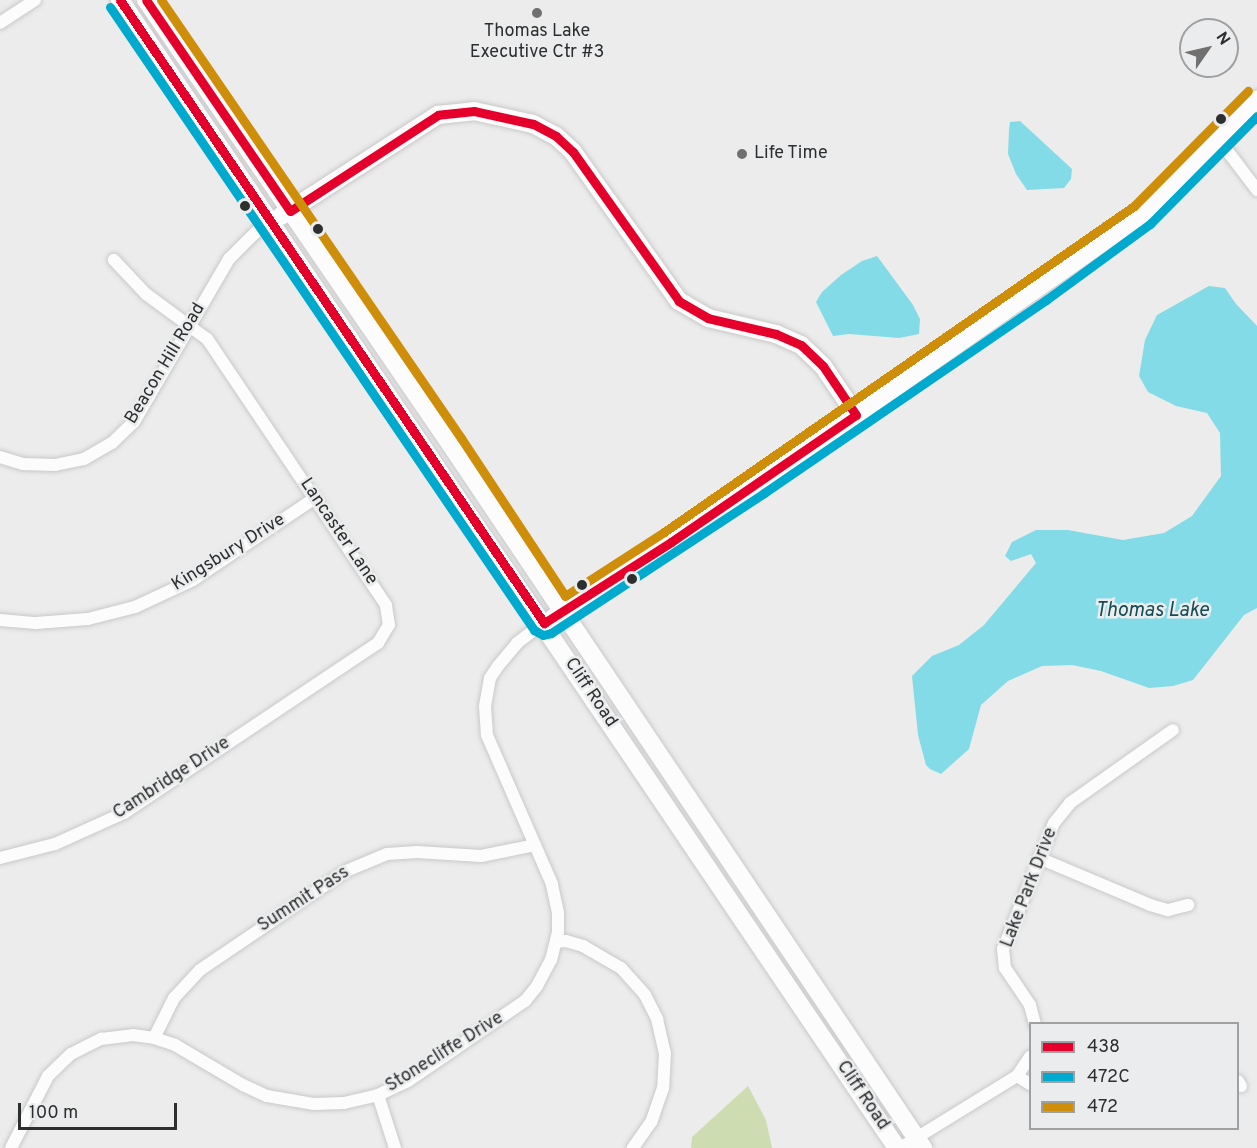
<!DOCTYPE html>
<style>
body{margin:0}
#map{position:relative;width:1257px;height:1148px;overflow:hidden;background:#ececec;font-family:Overpass,sans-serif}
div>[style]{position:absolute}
.green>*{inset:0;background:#cedcb2}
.water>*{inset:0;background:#82dbe6}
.roads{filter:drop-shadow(0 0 2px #c9c9c9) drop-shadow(0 0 2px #c9c9c9)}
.street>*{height:12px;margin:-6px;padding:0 6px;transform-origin:6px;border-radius:6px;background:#fcfcfc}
.secondary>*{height:18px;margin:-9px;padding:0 9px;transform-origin:9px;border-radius:9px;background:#fcfcfc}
.bus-1>*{height:9px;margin:-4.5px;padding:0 4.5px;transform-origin:4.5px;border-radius:4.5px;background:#e4002b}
.bus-2>*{height:9px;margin:-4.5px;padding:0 4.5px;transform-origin:4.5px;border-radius:4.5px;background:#00a9ce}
.bus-3>*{height:9px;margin:-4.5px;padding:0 4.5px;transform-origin:4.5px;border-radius:4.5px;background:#cf8e09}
.dots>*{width:16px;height:16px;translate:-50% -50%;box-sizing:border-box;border:3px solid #ebeced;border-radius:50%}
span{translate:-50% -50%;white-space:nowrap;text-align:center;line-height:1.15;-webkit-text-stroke:5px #ebeced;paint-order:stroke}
.poi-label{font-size:18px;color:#2d2e2e}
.left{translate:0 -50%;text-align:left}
.street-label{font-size:18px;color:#2d2e2e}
.water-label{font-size:20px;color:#154c53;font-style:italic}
.legend{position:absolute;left:1029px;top:1022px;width:210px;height:108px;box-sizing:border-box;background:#ebeced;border:2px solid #9fa0a1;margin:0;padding:8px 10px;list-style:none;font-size:18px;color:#2d2e2e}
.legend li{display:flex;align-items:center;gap:12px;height:30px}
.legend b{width:30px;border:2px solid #9fa0a1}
.north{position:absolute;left:1179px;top:18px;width:60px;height:60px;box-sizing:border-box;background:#ebeced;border:2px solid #9fa0a1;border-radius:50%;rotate:56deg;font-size:16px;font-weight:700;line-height:24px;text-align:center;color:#2d2e2e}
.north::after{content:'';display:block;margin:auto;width:21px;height:27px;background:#707070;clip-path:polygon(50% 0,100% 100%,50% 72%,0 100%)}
.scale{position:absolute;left:18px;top:1103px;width:159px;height:27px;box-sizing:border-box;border:3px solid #2d2e2e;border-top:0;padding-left:8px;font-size:18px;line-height:21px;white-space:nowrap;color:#2d2e2e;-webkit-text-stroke:4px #ebeced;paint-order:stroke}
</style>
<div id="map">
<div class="green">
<i style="clip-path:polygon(748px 1086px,766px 1120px,772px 1148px,691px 1148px,692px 1137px)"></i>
</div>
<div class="water">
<i style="clip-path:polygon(1020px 121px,1072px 169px,1071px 179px,1064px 188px,1027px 190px,1016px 174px,1008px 154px,1009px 130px,1010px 122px)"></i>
<i style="clip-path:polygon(877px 256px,913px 305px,920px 319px,919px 334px,899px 338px,849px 334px,833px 336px,816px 302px,822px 292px,841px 275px,862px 261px)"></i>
<i style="clip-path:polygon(1209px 286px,1225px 288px,1236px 304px,1257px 326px,1257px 608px,1244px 615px,1193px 680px,1173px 686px,1149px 688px,1101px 671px,1072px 665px,1042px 666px,1008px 681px,981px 705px,969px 749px,941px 774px,930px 769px,926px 765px,918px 735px,912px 676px,932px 656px,959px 645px,984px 625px,1036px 563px,1031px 554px,1011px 561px,1005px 556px,1012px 542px,1036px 530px,1068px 530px,1123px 540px,1164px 533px,1192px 516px,1221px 476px,1220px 433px,1207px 413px,1176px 406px,1148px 392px,1139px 376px,1145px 340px,1157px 315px)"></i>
</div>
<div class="roads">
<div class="street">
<i style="left:0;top:23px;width:42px;rotate:-33.3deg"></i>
<i style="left:1219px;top:140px;width:63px;rotate:52.8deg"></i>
<i style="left:0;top:457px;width:24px;rotate:17deg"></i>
<i style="left:23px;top:464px;width:32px;rotate:2deg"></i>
<i style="left:55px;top:465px;width:30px;rotate:-12deg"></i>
<i style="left:84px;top:459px;width:32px;rotate:-30deg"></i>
<i style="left:112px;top:443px;width:30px;rotate:-44deg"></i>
<i style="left:134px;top:422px;width:189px;rotate:-59.8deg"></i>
<i style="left:229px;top:259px;width:41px;rotate:-45deg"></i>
<i style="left:258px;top:230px;width:15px;rotate:-28deg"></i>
<i style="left:0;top:620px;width:36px;rotate:5deg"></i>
<i style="left:36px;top:623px;width:52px;rotate:-4.4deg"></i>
<i style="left:88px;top:619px;width:49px;rotate:-14.3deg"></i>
<i style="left:135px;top:607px;width:64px;rotate:-25deg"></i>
<i style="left:193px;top:580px;width:147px;rotate:-33.9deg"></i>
<i style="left:0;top:858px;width:57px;rotate:-14.3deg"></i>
<i style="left:55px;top:844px;width:76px;rotate:-24.2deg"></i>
<i style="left:124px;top:813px;width:306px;rotate:-33.8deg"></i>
<i style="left:378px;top:643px;width:21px;rotate:-59deg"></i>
<i style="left:389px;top:625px;width:20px;rotate:-99deg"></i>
<i style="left:386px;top:605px;width:321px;rotate:-123.9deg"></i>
<i style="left:207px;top:339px;width:76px;rotate:-143.6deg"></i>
<i style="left:146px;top:294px;width:47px;rotate:-133.3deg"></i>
<i style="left:1039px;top:858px;width:121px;rotate:22.9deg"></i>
<i style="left:1150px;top:905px;width:19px;rotate:16deg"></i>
<i style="left:1168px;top:910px;width:21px;rotate:-14deg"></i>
<i style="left:556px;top:942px;width:10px;rotate:-6deg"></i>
<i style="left:566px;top:941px;width:18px;rotate:16deg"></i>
<i style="left:583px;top:946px;width:44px;rotate:30.1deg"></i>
<i style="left:621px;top:968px;width:36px;rotate:48deg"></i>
<i style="left:645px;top:995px;width:27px;rotate:63deg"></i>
<i style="left:657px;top:1019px;width:35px;rotate:77deg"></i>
<i style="left:665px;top:1053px;width:35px;rotate:93deg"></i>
<i style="left:663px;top:1088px;width:36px;rotate:109deg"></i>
<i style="left:651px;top:1122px;width:32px;rotate:125deg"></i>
<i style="left:1035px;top:1024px;width:20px;rotate:-105deg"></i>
<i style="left:1030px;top:1005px;width:45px;rotate:-124deg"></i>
<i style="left:1005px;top:968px;width:19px;rotate:-96deg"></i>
<i style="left:1003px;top:949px;width:136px;rotate:-68deg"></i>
<i style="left:1054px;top:823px;width:26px;rotate:-51deg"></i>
<i style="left:1070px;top:803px;width:126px;rotate:-35.3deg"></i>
<i style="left:154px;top:1038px;width:45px;rotate:-63.4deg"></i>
<i style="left:174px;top:998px;width:38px;rotate:-47deg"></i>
<i style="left:200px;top:970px;width:176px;rotate:-34.1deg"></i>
<i style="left:346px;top:871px;width:44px;rotate:-22.5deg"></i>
<i style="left:387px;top:854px;width:30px;rotate:-4deg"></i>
<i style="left:417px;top:852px;width:64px;rotate:3.6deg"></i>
<i style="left:481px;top:856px;width:55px;rotate:-11.5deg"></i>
<i style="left:1017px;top:1076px;width:15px;rotate:32deg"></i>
<i style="left:1238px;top:1081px;width:6px;rotate:59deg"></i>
<i style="left:378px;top:1095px;width:56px;rotate:72.2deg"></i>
<i style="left:11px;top:1148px;width:81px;rotate:-62.8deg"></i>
<i style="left:48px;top:1076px;width:32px;rotate:-44deg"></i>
<i style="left:71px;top:1054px;width:34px;rotate:-27deg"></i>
<i style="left:101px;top:1039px;width:32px;rotate:-7deg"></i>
<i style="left:133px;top:1035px;width:21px;rotate:8deg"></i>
<i style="left:154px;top:1038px;width:22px;rotate:18deg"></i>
<i style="left:175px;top:1045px;width:79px;rotate:30.5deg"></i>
<i style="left:243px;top:1085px;width:26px;rotate:25deg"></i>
<i style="left:267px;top:1096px;width:48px;rotate:9.7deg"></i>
<i style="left:314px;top:1104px;width:30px;rotate:-2deg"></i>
<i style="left:344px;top:1103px;width:35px;rotate:-13deg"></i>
<i style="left:378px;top:1095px;width:33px;rotate:-25deg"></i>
<i style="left:408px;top:1081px;width:142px;rotate:-34.4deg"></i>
<i style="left:525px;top:1001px;width:19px;rotate:-51deg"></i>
<i style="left:537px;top:986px;width:30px;rotate:-62deg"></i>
<i style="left:551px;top:960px;width:29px;rotate:-76deg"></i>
<i style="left:558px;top:932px;width:19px;rotate:-90deg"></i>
<i style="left:558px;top:913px;width:30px;rotate:-102deg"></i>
<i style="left:552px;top:884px;width:163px;rotate:-113.6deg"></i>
<i style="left:487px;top:735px;width:29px;rotate:-94deg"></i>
<i style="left:485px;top:706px;width:28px;rotate:-80deg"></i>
<i style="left:490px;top:678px;width:14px;rotate:-56deg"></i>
<i style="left:498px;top:666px;width:30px;rotate:-50deg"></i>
<i style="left:517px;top:643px;width:34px;rotate:-37deg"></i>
<i style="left:900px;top:1148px;width:137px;rotate:-31.6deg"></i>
<i style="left:1017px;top:1076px;width:23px;rotate:-56deg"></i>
</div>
<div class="secondary">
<i style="left:120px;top:0;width:1386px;rotate:55.91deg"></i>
<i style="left:146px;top:0;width:539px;rotate:55.57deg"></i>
<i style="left:451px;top:445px;width:847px;rotate:56.12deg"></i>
<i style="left:281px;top:216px;width:187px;rotate:-32.8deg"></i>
<i style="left:438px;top:115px;width:36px;rotate:-6deg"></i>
<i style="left:474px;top:111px;width:60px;rotate:12.4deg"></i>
<i style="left:533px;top:124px;width:26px;rotate:28deg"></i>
<i style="left:556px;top:136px;width:23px;rotate:43deg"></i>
<i style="left:573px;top:152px;width:183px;rotate:54.6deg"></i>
<i style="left:679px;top:301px;width:34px;rotate:30deg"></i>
<i style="left:708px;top:318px;width:70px;rotate:13.2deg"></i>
<i style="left:776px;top:334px;width:27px;rotate:24deg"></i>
<i style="left:801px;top:345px;width:30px;rotate:44deg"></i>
<i style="left:823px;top:366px;width:59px;rotate:56deg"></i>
<i style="left:553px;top:618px;width:140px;rotate:-32.8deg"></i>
<i style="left:671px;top:542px;width:224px;rotate:-34.5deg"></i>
<i style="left:856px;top:415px;width:349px;rotate:-35deg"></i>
<i style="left:1142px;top:215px;width:163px;rotate:-45.2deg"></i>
</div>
</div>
<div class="bus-1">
<i style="left:120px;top:0;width:754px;rotate:55.76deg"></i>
<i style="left:544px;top:623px;width:151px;rotate:-32.5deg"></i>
<i style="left:671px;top:542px;width:224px;rotate:-34.5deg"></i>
<i style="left:856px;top:415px;width:59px;rotate:-124deg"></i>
<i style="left:823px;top:366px;width:30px;rotate:-136deg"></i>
<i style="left:801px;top:345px;width:27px;rotate:-156deg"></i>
<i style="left:776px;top:334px;width:70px;rotate:-166.8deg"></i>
<i style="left:708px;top:318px;width:34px;rotate:-150deg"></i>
<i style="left:679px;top:301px;width:183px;rotate:-125.4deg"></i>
<i style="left:573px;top:152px;width:23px;rotate:-137deg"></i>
<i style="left:556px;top:136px;width:26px;rotate:-152deg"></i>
<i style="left:533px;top:124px;width:60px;rotate:-167.6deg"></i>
<i style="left:474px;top:111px;width:36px;rotate:174deg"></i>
<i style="left:438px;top:115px;width:176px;rotate:147deg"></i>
<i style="left:290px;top:211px;width:255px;rotate:-124.3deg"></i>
</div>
<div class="bus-2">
<i style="left:110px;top:7px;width:754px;rotate:55.76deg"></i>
<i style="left:534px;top:630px;width:10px;rotate:29deg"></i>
<i style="left:543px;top:635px;width:8px;rotate:-14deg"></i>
<i style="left:551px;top:633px;width:255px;rotate:-33.3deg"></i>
<i style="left:764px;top:493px;width:342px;rotate:-34.4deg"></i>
<i style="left:1046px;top:300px;width:129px;rotate:-36.2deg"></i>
<i style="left:1150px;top:224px;width:152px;rotate:-45.3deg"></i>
</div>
<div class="bus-3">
<i style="left:161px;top:0;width:531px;rotate:55.59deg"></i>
<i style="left:461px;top:438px;width:189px;rotate:56.6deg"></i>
<i style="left:565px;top:596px;width:118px;rotate:-32.9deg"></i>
<i style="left:664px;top:532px;width:572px;rotate:-34.75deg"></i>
<i style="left:1134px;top:206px;width:162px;rotate:-45.3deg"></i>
</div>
<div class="dots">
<i style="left:537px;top:13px;background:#707070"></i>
<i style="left:1221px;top:119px;background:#2d2e2e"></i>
<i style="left:742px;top:154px;background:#707070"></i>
<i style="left:245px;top:206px;background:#2d2e2e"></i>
<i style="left:318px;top:229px;background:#2d2e2e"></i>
<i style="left:632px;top:579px;background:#2d2e2e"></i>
<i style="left:582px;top:585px;background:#2d2e2e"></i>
</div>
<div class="poi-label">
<span style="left:537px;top:43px">Thomas Lake<br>Executive Ctr #3</span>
<span class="left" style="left:754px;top:154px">Life Time</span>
</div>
<div class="street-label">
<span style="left:166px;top:364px;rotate:-59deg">Beacon Hill Road</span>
<span style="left:338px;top:532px;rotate:56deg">Lancaster Lane</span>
<span style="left:229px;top:553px;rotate:-32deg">Kingsbury Drive</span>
<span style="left:590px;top:693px;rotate:56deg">Cliff Road</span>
<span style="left:172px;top:779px;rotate:-33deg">Cambridge Drive</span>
<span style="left:1030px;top:888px;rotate:-69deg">Lake Park Drive</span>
<span style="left:304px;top:900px;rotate:-33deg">Summit Pass</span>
<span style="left:445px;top:1053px;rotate:-32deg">Stonecliffe Drive</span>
<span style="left:862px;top:1096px;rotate:56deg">Cliff Road</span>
</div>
<div class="water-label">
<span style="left:1152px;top:611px">Thomas Lake</span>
</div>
<ul class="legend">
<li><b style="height:8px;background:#e4002b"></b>438</li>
<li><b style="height:8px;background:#00a9ce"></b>472C</li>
<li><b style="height:8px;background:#cf8e09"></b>472</li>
</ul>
<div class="north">N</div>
<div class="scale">100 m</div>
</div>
